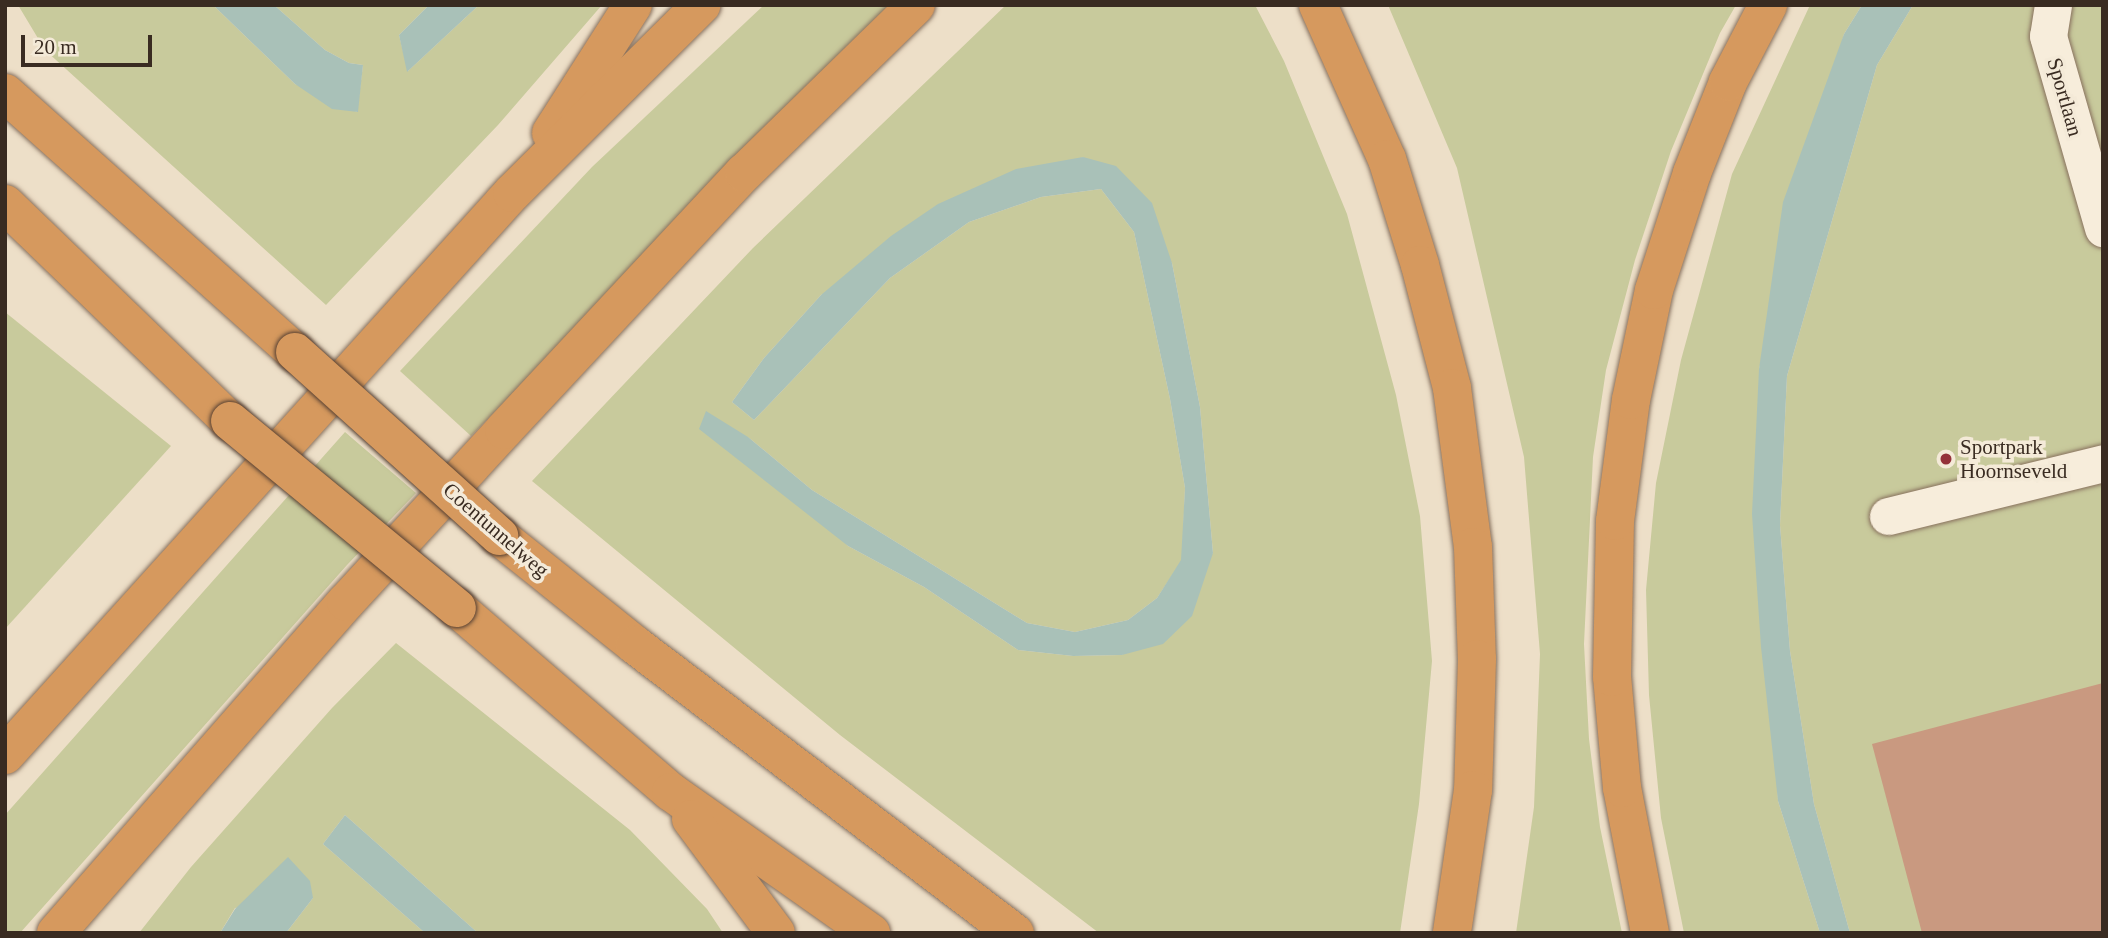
<!DOCTYPE html>
<style>
body{margin:0}
#map{position:relative;width:2108px;height:938px;overflow:hidden;background:#eddfc8;font-family:"Times New Roman",serif}
div>[style]{position:absolute}
.green>*{inset:0;background:#c8ca9c}
.water>*{inset:0;background:#a9c1b8}
.building>*{inset:0;background:#c99980}
.roads{filter:drop-shadow(0 0 2px #88715e) drop-shadow(0 0 2px #88715e)}
.minor>*{height:37px;margin:-18.5px;padding:0 18.5px;transform-origin:18.5px;border-radius:18.5px;background:#f7eddb}
.motorway>*{height:38px;margin:-19px;padding:0 19px;transform-origin:19px;border-radius:19px;background:#d6995e}
.bridges{filter:drop-shadow(0 0 2px #564032) drop-shadow(0 0 2px #564032)}
.motorway-bridge>*{height:38px;margin:-19px;padding:0 19px;transform-origin:19px;border-radius:19px;background:#d6995e}
.dots>*{width:19px;height:19px;translate:-50% -50%;box-sizing:border-box;border:4px solid #f4ead8;border-radius:50%}
span{translate:-50% -50%;white-space:nowrap;text-align:center;line-height:1.15;-webkit-text-stroke:7px #f4ead8;paint-order:stroke}
.street-label{font-size:21px;color:#392b21}
.poi-label{font-size:21px;color:#392b21}
.left{translate:0 -50%;text-align:left}
.frame{position:absolute;inset:0;border:7px solid #392b21;pointer-events:none}
.scale{position:absolute;left:21px;top:35px;width:131px;height:32px;box-sizing:border-box;border:4px solid #392b21;border-top:0;padding-left:9px;font-size:21px;line-height:24px;white-space:nowrap;color:#392b21;-webkit-text-stroke:5px #f4ead8;paint-order:stroke}
</style>
<div id="map">
<div class="green">
<i style="clip-path:polygon(18px 5px,213px 5px,295px 84px,357px 112px,363px 65px,349px 63px,325px 50px,274px 5px,429px 5px,399px 35px,408px 71px,479px 5px,602px 5px,498px 125px,326px 305px,45px 50px)"></i>
<i style="clip-path:polygon(764px 5px,892px 5px,471px 436px,400px 371px,592px 167px)"></i>
<i style="clip-path:polygon(evenodd,1006px 5px,1255px 5px,1284px 61px,1347px 214px,1396px 395px,1420px 516px,1432px 661px,1419px 804px,1400px 933px,1099px 933px,840px 735px,532px 481px,753px 248px,1006px 5px,1083px 157px,1172px 263px,1200px 407px,1213px 553px,1122px 655px,1073px 656px,1018px 650px,924px 587px,848px 546px,748px 437px,812px 490px,1027px 623px,1075px 632px,1128px 620px,1157px 598px,1182px 560px,1185px 488px,1170px 399px,1134px 232px,1101px 189px,1041px 197px,969px 222px,890px 278px,754px 420px,732px 402px,764px 358px,821px 295px,1083px 157px)"></i>
<i style="clip-path:polygon(1388px 5px,1736px 5px,1720px 33px,1671px 151px,1635px 260px,1606px 370px,1593px 457px,1584px 644px,1589px 739px,1600px 827px,1622px 933px,1516px 933px,1534px 807px,1540px 654px,1524px 457px,1457px 168px)"></i>
<i style="clip-path:polygon(1810px 5px,1862px 5px,1844px 34px,1759px 369px,1778px 801px,1820px 933px,1684px 933px,1661px 818px,1649px 695px,1646px 590px,1656px 483px,1681px 360px,1732px 174px)"></i>
<i style="clip-path:polygon(1913px 5px,2103px 5px,2103px 933px,1850px 933px,1814px 804px,1790px 651px,1780px 525px,1787px 376px,1877px 65px)"></i>
<i style="clip-path:polygon(5px 312px,171px 446px,5px 629px)"></i>
<i style="clip-path:polygon(345px 432px,416px 493px,347px 565px,20px 933px,5px 933px,5px 815px)"></i>
<i style="clip-path:polygon(396px 643px,630px 830px,707px 909px,723px 933px,478px 933px,345px 815px,323px 844px,425px 933px,286px 933px,313px 898px,235px 908px,220px 933px,139px 933px,191px 867px,332px 708px)"></i>
</div>
<div class="water">
<i style="clip-path:polygon(213px 5px,274px 5px,325px 50px,349px 63px,363px 65px,358px 112px,332px 109px,295px 84px)"></i>
<i style="clip-path:polygon(429px 5px,479px 5px,407px 72px,399px 35px)"></i>
<i style="clip-path:polygon(1862px 5px,1913px 5px,1877px 65px,1787px 376px,1780px 525px,1790px 651px,1814px 804px,1850px 933px,1820px 933px,1778px 801px,1761px 647px,1752px 514px,1759px 369px,1783px 202px,1844px 34px)"></i>
<i style="clip-path:polygon(1083px 157px,1116px 166px,1152px 203px,1172px 263px,1200px 407px,1213px 553px,1192px 616px,1163px 644px,1122px 655px,1073px 656px,1018px 650px,924px 587px,848px 546px,699px 429px,706px 411px,748px 437px,812px 490px,1027px 623px,1075px 632px,1128px 620px,1157px 598px,1181px 560px,1185px 488px,1170px 399px,1134px 232px,1101px 189px,1041px 197px,969px 222px,890px 278px,754px 420px,732px 402px,764px 358px,821px 295px,891px 236px,938px 204px,1016px 169px)"></i>
<i style="clip-path:polygon(345px 815px,478px 933px,425px 933px,323px 844px)"></i>
<i style="clip-path:polygon(288px 857px,310px 881px,313px 898px,286px 933px,220px 933px,235px 909px)"></i>
</div>
<div class="building">
<i style="clip-path:polygon(2103px 683px,2103px 933px,1922px 933px,1872px 744px)"></i>
</div>
<div class="roads">
<div class="minor">
<i style="left:2053px;top:5px;width:31px;rotate:99deg"></i>
<i style="left:2048px;top:36px;width:200px;rotate:74deg"></i>
<i style="left:1888px;top:516px;width:221px;rotate:-13.8deg"></i>
</div>
<div class="motorway">
<i style="left:1318px;top:5px;width:169px;rotate:65.9deg"></i>
<i style="left:1387px;top:159px;width:111px;rotate:72.7deg"></i>
<i style="left:1420px;top:265px;width:127px;rotate:75.4deg"></i>
<i style="left:1452px;top:388px;width:160px;rotate:82.5deg"></i>
<i style="left:1473px;top:547px;width:112px;rotate:88deg"></i>
<i style="left:1477px;top:659px;width:131px;rotate:91.7deg"></i>
<i style="left:1473px;top:790px;width:145px;rotate:98.4deg"></i>
<i style="left:5px;top:93px;width:389px;rotate:41.8deg"></i>
<i style="left:551px;top:133px;width:152px;rotate:-57.4deg"></i>
<i style="left:5px;top:204px;width:313px;rotate:44deg"></i>
<i style="left:499px;top:536px;width:174px;rotate:38.7deg"></i>
<i style="left:635px;top:645px;width:477px;rotate:37.2deg"></i>
<i style="left:457px;top:608px;width:282px;rotate:40.7deg"></i>
<i style="left:671px;top:792px;width:245px;rotate:35.2deg"></i>
<i style="left:5px;top:755px;width:757px;rotate:-47.95deg"></i>
<i style="left:512px;top:193px;width:267px;rotate:-44.8deg"></i>
<i style="left:691px;top:819px;width:142px;rotate:53.3deg"></i>
<i style="left:56px;top:933px;width:440px;rotate:-48.8deg"></i>
<i style="left:346px;top:602px;width:234px;rotate:-47.4deg"></i>
<i style="left:504px;top:430px;width:352px;rotate:-47deg"></i>
<i style="left:744px;top:173px;width:240px;rotate:-44.3deg"></i>
<i style="left:1650px;top:933px;width:148px;rotate:-100.9deg"></i>
<i style="left:1622px;top:788px;width:111px;rotate:-95.1deg"></i>
<i style="left:1612px;top:677px;width:156px;rotate:-88.9deg"></i>
<i style="left:1615px;top:521px;width:122px;rotate:-82.5deg"></i>
<i style="left:1631px;top:400px;width:112px;rotate:-78.2deg"></i>
<i style="left:1654px;top:290px;width:123px;rotate:-72deg"></i>
<i style="left:1692px;top:173px;width:98px;rotate:-68.4deg"></i>
<i style="left:1728px;top:82px;width:87px;rotate:-62.5deg"></i>
</div>
</div>
<div class="bridges">
<div class="motorway-bridge">
<i style="left:295px;top:352px;width:275px;rotate:42deg"></i>
<i style="left:230px;top:421px;width:294px;rotate:39.5deg"></i>
</div>
</div>
<div class="dots">
<i style="left:1946px;top:459px;background:#943139"></i>
</div>
<div class="street-label">
<span style="left:2065px;top:97px;rotate:74deg">Sportlaan</span>
<span style="left:496px;top:530px;rotate:41deg">Coentunnelweg</span>
</div>
<div class="poi-label">
<span class="left" style="left:1960px;top:459px">Sportpark<br>Hoornseveld</span>
</div>
<div class="frame"></div>
<div class="scale">20 m</div>
</div>
